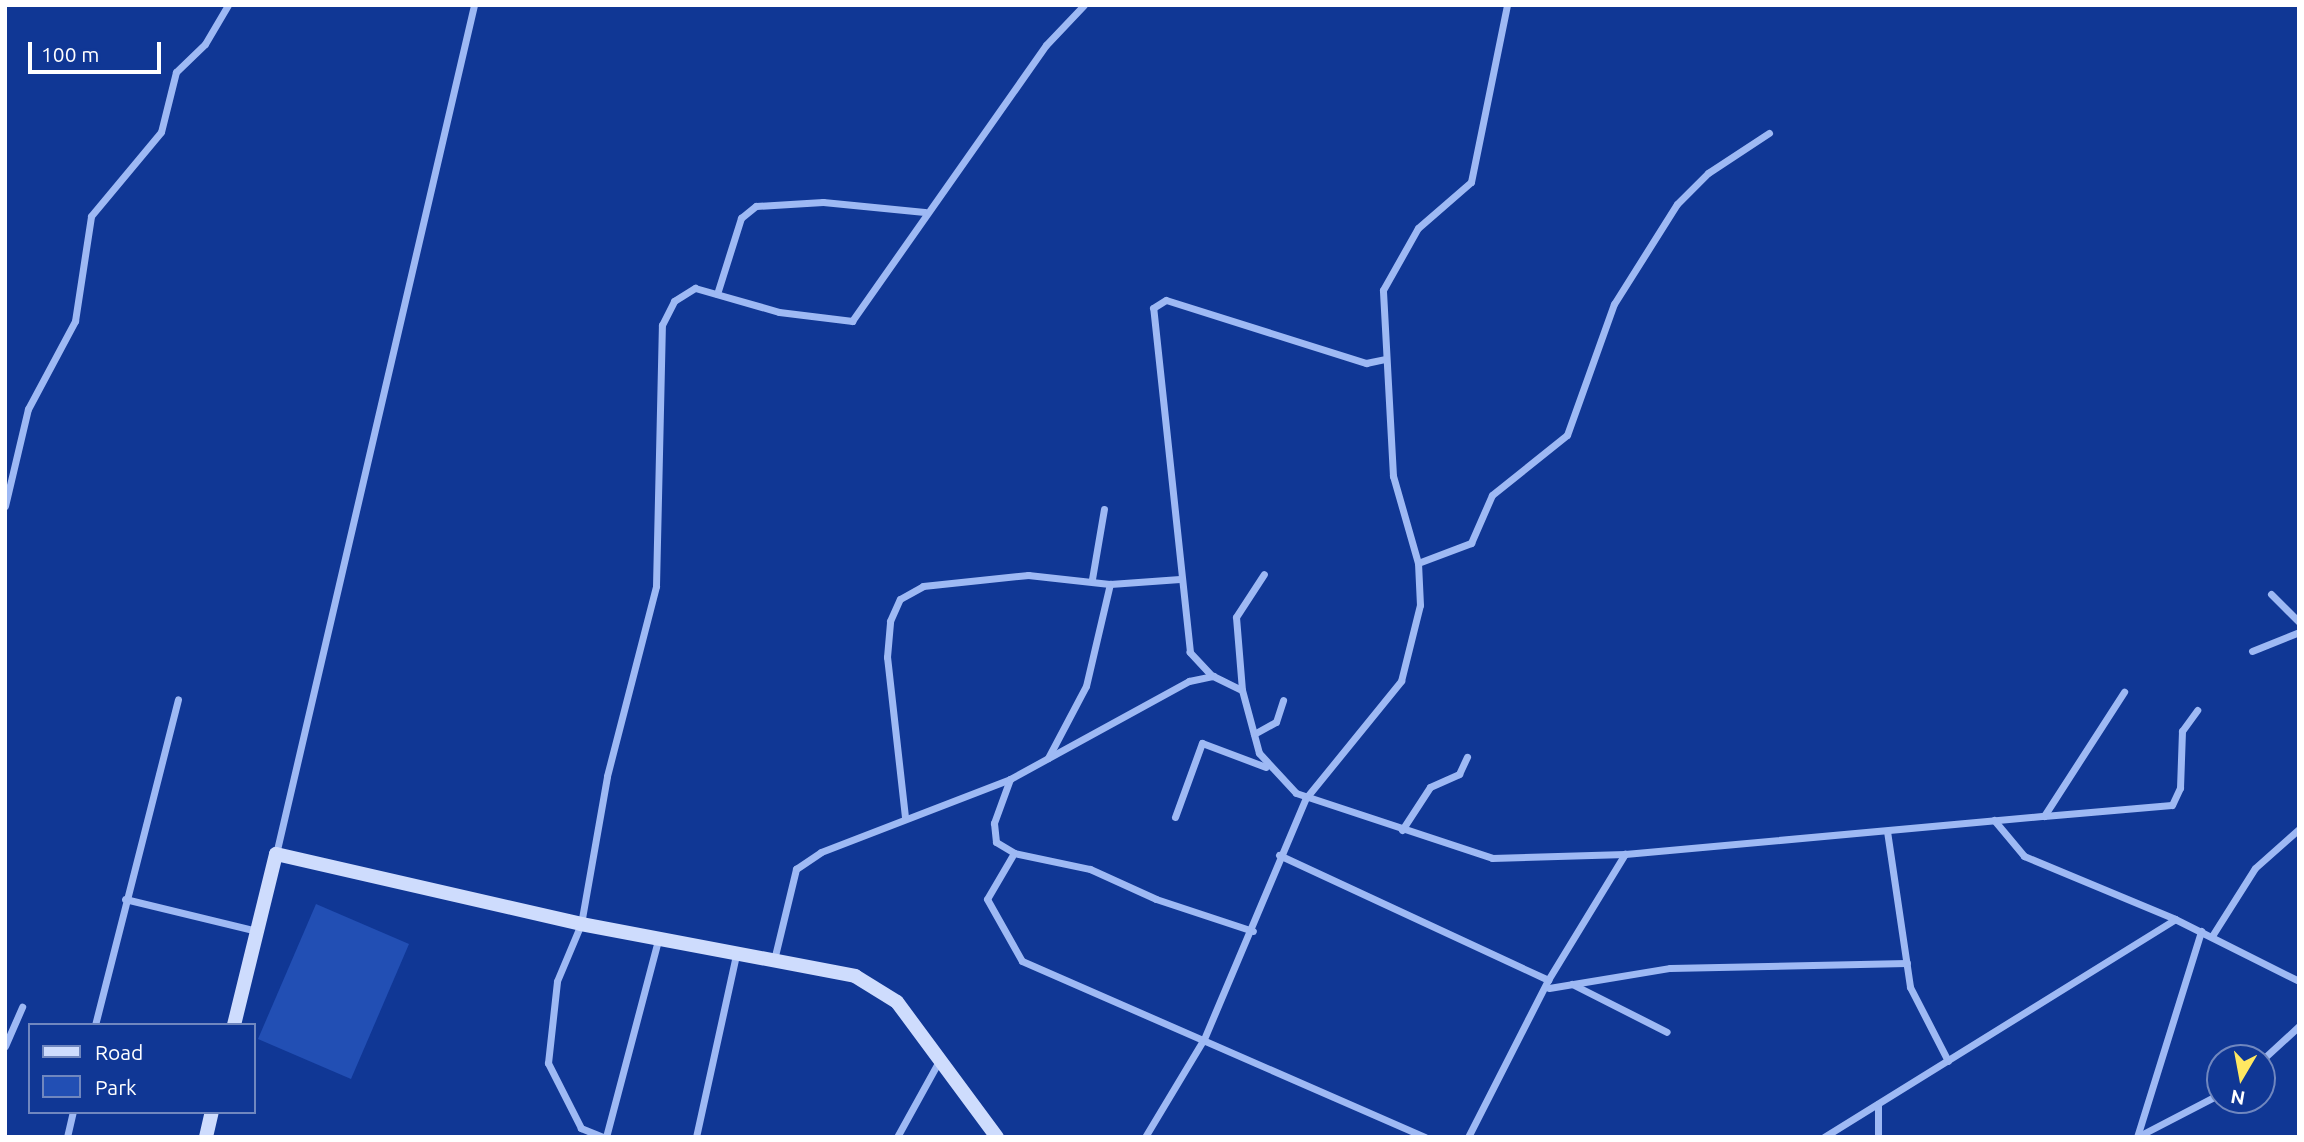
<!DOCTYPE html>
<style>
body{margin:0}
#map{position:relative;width:2304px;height:1142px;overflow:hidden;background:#103795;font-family:Ubuntu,sans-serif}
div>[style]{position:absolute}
.green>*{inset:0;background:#224fb4}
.street>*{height:7px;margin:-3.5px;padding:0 3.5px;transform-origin:3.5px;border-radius:3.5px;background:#9eb9f4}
.secondary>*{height:14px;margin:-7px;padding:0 7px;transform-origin:7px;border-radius:7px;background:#cedcfd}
span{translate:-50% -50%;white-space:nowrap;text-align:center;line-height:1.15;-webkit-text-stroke:5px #103795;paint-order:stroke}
.frame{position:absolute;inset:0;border:7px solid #fff;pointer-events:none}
.legend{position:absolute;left:28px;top:1023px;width:228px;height:91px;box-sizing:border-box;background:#103795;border:2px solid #7087bf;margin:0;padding:9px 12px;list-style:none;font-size:21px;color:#fff}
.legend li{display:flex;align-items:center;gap:14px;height:35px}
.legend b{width:35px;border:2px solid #7087bf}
.north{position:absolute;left:2206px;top:1044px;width:70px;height:70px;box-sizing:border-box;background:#103795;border:2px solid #7087bf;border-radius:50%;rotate:190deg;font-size:19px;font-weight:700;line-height:28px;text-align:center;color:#fff}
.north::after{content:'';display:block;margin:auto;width:24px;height:32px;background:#ffe861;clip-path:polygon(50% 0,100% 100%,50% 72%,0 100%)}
.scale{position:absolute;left:28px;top:42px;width:133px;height:32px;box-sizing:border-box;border:4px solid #fff;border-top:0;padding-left:9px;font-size:21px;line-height:24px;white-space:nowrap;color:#fff;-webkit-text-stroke:5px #103795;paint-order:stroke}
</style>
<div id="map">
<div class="green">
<i style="clip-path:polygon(316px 904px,409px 944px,351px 1079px,258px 1039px)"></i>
</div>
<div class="street">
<i style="left:717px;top:294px;width:80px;rotate:-72.5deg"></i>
<i style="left:741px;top:218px;width:19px;rotate:-39deg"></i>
<i style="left:756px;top:206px;width:67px;rotate:-3.4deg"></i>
<i style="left:823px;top:202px;width:102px;rotate:5.6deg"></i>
<i style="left:5px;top:506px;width:100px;rotate:-76.7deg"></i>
<i style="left:28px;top:409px;width:100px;rotate:-61.9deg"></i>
<i style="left:75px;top:321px;width:106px;rotate:-81.3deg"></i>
<i style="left:91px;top:216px;width:109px;rotate:-50.2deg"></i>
<i style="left:161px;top:132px;width:62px;rotate:-76deg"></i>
<i style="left:176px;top:72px;width:40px;rotate:-44deg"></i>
<i style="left:205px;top:44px;width:45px;rotate:-59.5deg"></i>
<i style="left:1418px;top:563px;width:57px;rotate:-20.7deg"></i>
<i style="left:1471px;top:543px;width:52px;rotate:-66.4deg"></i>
<i style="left:1492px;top:495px;width:96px;rotate:-38.7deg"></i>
<i style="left:1567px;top:435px;width:139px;rotate:-70.3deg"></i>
<i style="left:1614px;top:304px;width:118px;rotate:-57.8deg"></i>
<i style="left:1677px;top:204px;width:44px;rotate:-45deg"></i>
<i style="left:1708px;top:173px;width:73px;rotate:-33.3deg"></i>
<i style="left:1092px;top:579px;width:71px;rotate:-80.3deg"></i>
<i style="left:2271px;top:594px;width:40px;rotate:45deg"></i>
<i style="left:2252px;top:651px;width:51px;rotate:-22deg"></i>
<i style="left:1212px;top:676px;width:33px;rotate:-133deg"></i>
<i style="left:1190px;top:652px;width:346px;rotate:-96.1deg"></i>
<i style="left:1153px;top:308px;width:15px;rotate:-32deg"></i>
<i style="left:1166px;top:300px;width:210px;rotate:17.5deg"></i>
<i style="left:1366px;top:363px;width:19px;rotate:-12deg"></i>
<i style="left:1242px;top:690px;width:73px;rotate:-94.7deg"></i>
<i style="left:1236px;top:617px;width:51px;rotate:-56.9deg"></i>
<i style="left:1254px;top:734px;width:25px;rotate:-29deg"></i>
<i style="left:1276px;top:722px;width:23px;rotate:-72deg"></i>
<i style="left:1048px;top:758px;width:81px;rotate:-62.2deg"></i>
<i style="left:1086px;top:686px;width:105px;rotate:-76.8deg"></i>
<i style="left:1010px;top:779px;width:47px;rotate:110deg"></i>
<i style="left:994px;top:823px;width:19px;rotate:84deg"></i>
<i style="left:996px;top:842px;width:21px;rotate:31deg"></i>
<i style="left:1014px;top:853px;width:78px;rotate:11.9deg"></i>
<i style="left:1090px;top:869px;width:72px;rotate:24.4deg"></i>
<i style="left:1156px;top:899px;width:102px;rotate:18.3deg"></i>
<i style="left:2044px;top:816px;width:128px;rotate:-4.9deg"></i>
<i style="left:2172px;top:805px;width:19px;rotate:-65deg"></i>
<i style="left:2180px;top:788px;width:57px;rotate:-88deg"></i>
<i style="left:2182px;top:731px;width:26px;rotate:-54deg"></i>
<i style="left:905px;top:817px;width:161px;rotate:-96.4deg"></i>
<i style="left:887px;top:657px;width:36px;rotate:-85deg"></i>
<i style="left:890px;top:621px;width:24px;rotate:-66deg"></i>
<i style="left:900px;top:599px;width:26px;rotate:-29deg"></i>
<i style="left:923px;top:586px;width:106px;rotate:-6deg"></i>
<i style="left:1028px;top:575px;width:82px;rotate:6.3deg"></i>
<i style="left:1110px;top:584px;width:70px;rotate:-4.1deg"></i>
<i style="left:1175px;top:817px;width:79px;rotate:-70deg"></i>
<i style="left:1202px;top:743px;width:68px;rotate:20.6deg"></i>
<i style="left:1994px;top:820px;width:47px;rotate:50.2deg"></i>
<i style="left:2024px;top:856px;width:164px;rotate:22.6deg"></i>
<i style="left:2175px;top:919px;width:139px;rotate:26.6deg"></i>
<i style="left:1402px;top:830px;width:51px;rotate:-56.9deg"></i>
<i style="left:1430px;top:787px;width:32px;rotate:-24deg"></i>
<i style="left:1459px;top:774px;width:19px;rotate:-65deg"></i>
<i style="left:1887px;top:831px;width:158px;rotate:81.6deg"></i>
<i style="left:1910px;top:987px;width:83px;rotate:62.8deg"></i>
<i style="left:1014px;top:853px;width:53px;rotate:120.4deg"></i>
<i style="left:987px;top:899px;width:71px;rotate:60.6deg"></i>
<i style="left:1022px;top:961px;width:440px;rotate:23.6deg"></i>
<i style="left:276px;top:854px;width:872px;rotate:-76.87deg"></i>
<i style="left:1279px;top:855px;width:297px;rotate:24.9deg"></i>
<i style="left:1548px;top:980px;width:176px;rotate:117deg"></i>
<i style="left:125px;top:899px;width:136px;rotate:13.6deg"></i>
<i style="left:2212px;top:936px;width:80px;rotate:-57.7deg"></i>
<i style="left:2255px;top:868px;width:59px;rotate:-41.6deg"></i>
<i style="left:774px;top:960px;width:94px;rotate:-76.4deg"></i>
<i style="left:796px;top:869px;width:30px;rotate:-34deg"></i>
<i style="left:821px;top:852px;width:203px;rotate:-21.1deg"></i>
<i style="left:1010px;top:779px;width:204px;rotate:-28.7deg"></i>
<i style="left:1189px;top:681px;width:25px;rotate:-12deg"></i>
<i style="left:1213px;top:676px;width:32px;rotate:26deg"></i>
<i style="left:1242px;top:690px;width:65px;rotate:74.9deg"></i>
<i style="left:1259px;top:753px;width:54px;rotate:47.2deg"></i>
<i style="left:1296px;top:793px;width:206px;rotate:18.3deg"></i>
<i style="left:1492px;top:858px;width:133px;rotate:-1.7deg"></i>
<i style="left:1625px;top:854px;width:421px;rotate:-5.2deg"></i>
<i style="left:2044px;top:816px;width:148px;rotate:-57.2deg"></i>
<i style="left:1548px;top:980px;width:148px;rotate:-58.6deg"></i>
<i style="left:1572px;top:984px;width:106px;rotate:26.8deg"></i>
<i style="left:1549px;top:988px;width:123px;rotate:-9.4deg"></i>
<i style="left:1670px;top:968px;width:237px;rotate:-1.2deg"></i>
<i style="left:95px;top:1025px;width:336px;rotate:-75.7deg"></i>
<i style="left:5px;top:1046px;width:43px;rotate:-66.4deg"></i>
<i style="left:2262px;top:1060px;width:50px;rotate:-42.6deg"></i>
<i style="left:67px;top:1137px;width:26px;rotate:-77deg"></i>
<i style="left:603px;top:1137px;width:24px;rotate:-158deg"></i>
<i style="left:581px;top:1128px;width:73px;rotate:-116.9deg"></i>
<i style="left:548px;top:1063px;width:82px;rotate:-83.7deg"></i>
<i style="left:557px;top:981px;width:62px;rotate:-67.2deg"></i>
<i style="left:581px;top:924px;width:150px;rotate:-80deg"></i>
<i style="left:607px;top:776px;width:196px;rotate:-75.5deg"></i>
<i style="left:656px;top:586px;width:261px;rotate:-88.7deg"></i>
<i style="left:662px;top:325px;width:27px;rotate:-63deg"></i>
<i style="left:674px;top:301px;width:25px;rotate:-32deg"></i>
<i style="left:695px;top:288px;width:87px;rotate:15.9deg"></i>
<i style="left:779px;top:312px;width:74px;rotate:7deg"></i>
<i style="left:852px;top:321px;width:337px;rotate:-54.9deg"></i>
<i style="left:1046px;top:45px;width:55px;rotate:-46.5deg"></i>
<i style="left:606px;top:1137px;width:204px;rotate:-75.2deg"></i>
<i style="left:696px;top:1137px;width:186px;rotate:-77.6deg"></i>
<i style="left:897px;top:1137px;width:87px;rotate:-61.1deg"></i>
<i style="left:1145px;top:1137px;width:114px;rotate:-59deg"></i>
<i style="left:1204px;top:1039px;width:262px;rotate:-67.1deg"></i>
<i style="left:1306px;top:798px;width:151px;rotate:-50.9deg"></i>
<i style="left:1401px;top:681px;width:78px;rotate:-76deg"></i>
<i style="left:1420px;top:605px;width:42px;rotate:-92.7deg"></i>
<i style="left:1418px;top:563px;width:91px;rotate:-106deg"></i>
<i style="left:1393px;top:476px;width:186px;rotate:-93.1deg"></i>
<i style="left:1383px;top:290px;width:71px;rotate:-60.6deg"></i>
<i style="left:1418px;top:228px;width:70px;rotate:-41deg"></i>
<i style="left:1471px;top:182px;width:181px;rotate:-78.5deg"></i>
<i style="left:1824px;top:1137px;width:413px;rotate:-31.8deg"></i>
<i style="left:1878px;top:1137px;width:33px;rotate:-90deg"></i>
<i style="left:2137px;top:1137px;width:216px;rotate:-72.7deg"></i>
<i style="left:2137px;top:1137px;width:93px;rotate:-27.4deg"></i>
</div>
<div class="secondary">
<i style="left:234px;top:1025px;width:176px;rotate:-76.2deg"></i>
<i style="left:276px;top:854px;width:313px;rotate:12.9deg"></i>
<i style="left:581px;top:924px;width:279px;rotate:10.7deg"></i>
<i style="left:855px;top:976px;width:49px;rotate:31.8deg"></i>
<i style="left:897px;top:1002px;width:168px;rotate:53.5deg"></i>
<i style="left:206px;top:1137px;width:26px;rotate:-77deg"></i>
</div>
<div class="frame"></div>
<ul class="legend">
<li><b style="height:9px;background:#cedcfd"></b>Road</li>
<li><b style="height:19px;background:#224fb4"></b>Park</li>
</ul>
<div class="north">N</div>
<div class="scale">100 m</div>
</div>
